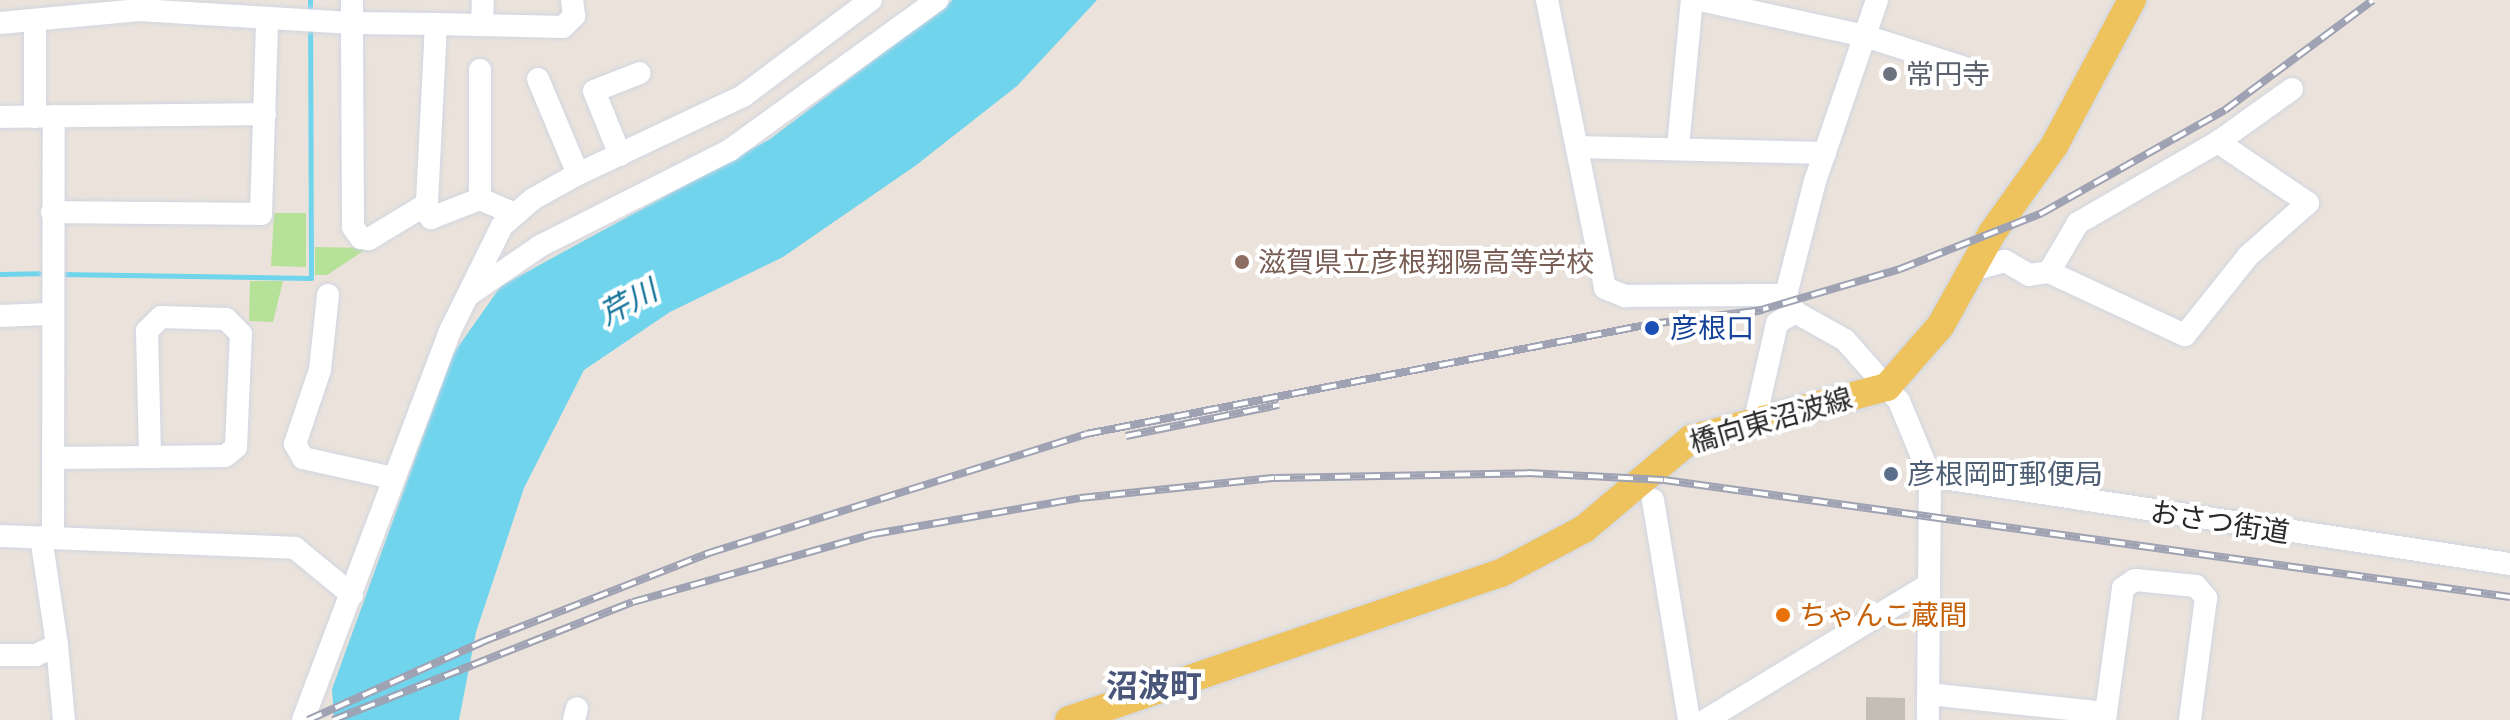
<!DOCTYPE html>
<meta charset="utf-8">
<style>
body{margin:0}
#map{position:relative;width:2510px;height:720px;overflow:hidden;background:#ebe3db;font-family:"Titillium Web","Noto Sans JP",sans-serif}
div>[style]{position:absolute}
.green>*{inset:0;background:#b6e198}
.water>*{inset:0;background:#6fd4ec}
.stream>*{height:5px;margin:-2.5px;padding:0 2.5px;transform-origin:2.5px;border-radius:2.5px;background:#6fd4ec}
.building>*{inset:0;background:#c4beb7}
.roads{filter:drop-shadow(0 0 2px #d0d5e2) drop-shadow(0 0 2px #d0d5e2)}
.minor>*{height:22px;margin:-11px;padding:0 11px;transform-origin:11px;border-radius:11px;background:#fff}
.major>*{height:28px;margin:-14px;padding:0 14px;transform-origin:14px;border-radius:14px;background:#eec35d}
.rail>*{height:8px;margin-top:-4px;transform-origin:0;background:repeating-linear-gradient(90deg,#fff 0 15px,#9ea2b3 0 30px);box-sizing:border-box;border-block:2px solid #9ea2b3}
.dots>*{width:22px;height:22px;translate:-50% -50%;box-sizing:border-box;border:4px solid #fff;border-radius:50%}
span{translate:-50% -50%;white-space:nowrap;text-align:center;line-height:1.15;-webkit-text-stroke:8px #fff;paint-order:stroke}
.worship-label{font-size:28px;color:#5b616d}
.left{translate:0 -50%;text-align:left}
.education-label{font-size:28px;color:#785e54}
.transit-label{font-size:28px;color:#164399}
.street-label{font-size:28px;color:#292929}
.service-label{font-size:28px;color:#4e5e75}
.food-label{font-size:28px;color:#c56008}
.water-label{font-size:30px;color:#0f7197;font-style:italic}
.quarter-label{font-size:32px;color:#4a5679;font-weight:700}
</style>
<div id="map">
<div class="green">
<i style="clip-path:polygon(274px 213px,306px 213px,306px 267px,271px 266px)"></i>
<i style="clip-path:polygon(315px 247px,368px 248px,327px 275px,315px 275px)"></i>
<i style="clip-path:polygon(250px 281px,283px 281px,273px 322px,249px 321px)"></i>
</div>
<div class="water">
<i style="clip-path:polygon(953px 0,1097px 0,1017px 86px,915px 166px,783px 257px,670px 312px,584px 370px,524px 488px,476px 632px,459px 720px,334px 720px,332px 689px,453px 354px,501px 286px,770px 139px)"></i>
</div>
<div class="stream">
<i style="left:310px;top:9px;width:9px;rotate:-90deg"></i>
<i style="left:0;top:274px;width:39px;rotate:-1deg"></i>
<i style="left:60px;top:274px;width:251px;rotate:0.9deg"></i>
<i style="left:311px;top:278px;width:246px;rotate:-90.2deg"></i>
</div>
<div class="building">
<i style="clip-path:polygon(1866px 697px,1905px 698px,1905px 720px,1866px 720px)"></i>
</div>
<div class="roads">
<div class="minor">
<i style="left:1547px;top:0;width:294px;rotate:78.6deg"></i>
<i style="left:1605px;top:288px;width:22px;rotate:22deg"></i>
<i style="left:1625px;top:296px;width:161px;rotate:-0.4deg"></i>
<i style="left:1700px;top:0;width:169px;rotate:12.3deg"></i>
<i style="left:1865px;top:36px;width:105px;rotate:17.7deg"></i>
<i style="left:1877px;top:0;width:191px;rotate:108.9deg"></i>
<i style="left:1815px;top:181px;width:118px;rotate:104.3deg"></i>
<i style="left:1786px;top:295px;width:19px;rotate:62deg"></i>
<i style="left:1795px;top:312px;width:57px;rotate:29.2deg"></i>
<i style="left:1845px;top:340px;width:81px;rotate:48.5deg"></i>
<i style="left:1899px;top:401px;width:81px;rotate:67.5deg"></i>
<i style="left:1930px;top:476px;width:244px;rotate:90.5deg"></i>
<i style="left:0;top:23px;width:140px;rotate:-5.3deg"></i>
<i style="left:139px;top:10px;width:213px;rotate:3.5deg"></i>
<i style="left:352px;top:23px;width:84px;rotate:0.7deg"></i>
<i style="left:436px;top:24px;width:180px;rotate:92.9deg"></i>
<i style="left:427px;top:204px;width:68px;rotate:148.9deg"></i>
<i style="left:369px;top:239px;width:8px;rotate:-173deg"></i>
<i style="left:361px;top:238px;width:14px;rotate:-126deg"></i>
<i style="left:353px;top:227px;width:204px;rotate:-90.3deg"></i>
<i style="left:352px;top:23px;width:23px;rotate:-90deg"></i>
<i style="left:436px;top:24px;width:127px;rotate:1.4deg"></i>
<i style="left:563px;top:27px;width:16px;rotate:-45deg"></i>
<i style="left:574px;top:16px;width:16px;rotate:-97deg"></i>
<i style="left:482px;top:25px;width:25px;rotate:-88deg"></i>
<i style="left:480px;top:70px;width:129px;rotate:90deg"></i>
<i style="left:538px;top:79px;width:103px;rotate:67.2deg"></i>
<i style="left:0;top:117px;width:265px;rotate:-0.6deg"></i>
<i style="left:35px;top:117px;width:95px;rotate:-90deg"></i>
<i style="left:1577px;top:147px;width:248px;rotate:1.4deg"></i>
<i style="left:1678px;top:147px;width:148px;rotate:-84.6deg"></i>
<i style="left:620px;top:155px;width:69px;rotate:-112.1deg"></i>
<i style="left:594px;top:91px;width:49px;rotate:-21.4deg"></i>
<i style="left:423px;top:207px;width:14px;rotate:54deg"></i>
<i style="left:431px;top:218px;width:53px;rotate:-21.2deg"></i>
<i style="left:480px;top:199px;width:36px;rotate:23deg"></i>
<i style="left:52px;top:212px;width:209px;rotate:0.5deg"></i>
<i style="left:261px;top:214px;width:196px;rotate:-88.2deg"></i>
<i style="left:1973px;top:270px;width:33px;rotate:-16deg"></i>
<i style="left:2005px;top:261px;width:28px;rotate:30deg"></i>
<i style="left:2029px;top:275px;width:20px;rotate:-9deg"></i>
<i style="left:2049px;top:272px;width:57px;rotate:-59.4deg"></i>
<i style="left:2078px;top:223px;width:162px;rotate:-30.1deg"></i>
<i style="left:2218px;top:142px;width:91px;rotate:-35.6deg"></i>
<i style="left:2049px;top:272px;width:150px;rotate:24.9deg"></i>
<i style="left:2185px;top:335px;width:101px;rotate:-51.4deg"></i>
<i style="left:2248px;top:256px;width:80px;rotate:-41.5deg"></i>
<i style="left:2308px;top:203px;width:109px;rotate:-145.9deg"></i>
<i style="left:470px;top:294px;width:85px;rotate:-34.4deg"></i>
<i style="left:540px;top:246px;width:213px;rotate:-26.8deg"></i>
<i style="left:730px;top:150px;width:256px;rotate:-35.9deg"></i>
<i style="left:328px;top:295px;width:75px;rotate:96.1deg"></i>
<i style="left:320px;top:370px;width:78px;rotate:108.7deg"></i>
<i style="left:295px;top:444px;width:16px;rotate:60deg"></i>
<i style="left:303px;top:458px;width:92px;rotate:12.5deg"></i>
<i style="left:0;top:316px;width:49px;rotate:-2.3deg"></i>
<i style="left:1755px;top:420px;width:99px;rotate:-77.2deg"></i>
<i style="left:1777px;top:323px;width:21px;rotate:-31deg"></i>
<i style="left:55px;top:458px;width:95px;rotate:-0.6deg"></i>
<i style="left:150px;top:457px;width:75px;rotate:-0.8deg"></i>
<i style="left:225px;top:456px;width:14px;rotate:-39deg"></i>
<i style="left:236px;top:447px;width:113px;rotate:-87.5deg"></i>
<i style="left:241px;top:334px;width:21px;rotate:-135deg"></i>
<i style="left:226px;top:319px;width:65px;rotate:-178.2deg"></i>
<i style="left:161px;top:317px;width:20px;rotate:135deg"></i>
<i style="left:147px;top:331px;width:126px;rotate:88.6deg"></i>
<i style="left:1930px;top:476px;width:587px;rotate:8.63deg"></i>
<i style="left:1653px;top:500px;width:223px;rotate:80.7deg"></i>
<i style="left:0;top:536px;width:295px;rotate:2.3deg"></i>
<i style="left:295px;top:548px;width:74px;rotate:39.5deg"></i>
<i style="left:53px;top:536px;width:420px;rotate:-89.9deg"></i>
<i style="left:57px;top:645px;width:75px;rotate:84.7deg"></i>
<i style="left:0;top:655px;width:36px"></i>
<i style="left:36px;top:655px;width:23px;rotate:-25deg"></i>
<i style="left:57px;top:645px;width:109px;rotate:-98.4deg"></i>
<i style="left:1929px;top:694px;width:178px;rotate:6.1deg"></i>
<i style="left:303px;top:720px;width:416px;rotate:-69.3deg"></i>
<i style="left:450px;top:331px;width:117px;rotate:-63.7deg"></i>
<i style="left:502px;top:226px;width:41px;rotate:-41.1deg"></i>
<i style="left:533px;top:199px;width:51px;rotate:-29.1deg"></i>
<i style="left:578px;top:174px;width:183px;rotate:-25.3deg"></i>
<i style="left:743px;top:96px;width:160px;rotate:-36.9deg"></i>
<i style="left:574px;top:720px;width:12px;rotate:-76deg"></i>
<i style="left:1706px;top:720px;width:256px;rotate:-31.3deg"></i>
<i style="left:2105px;top:720px;width:133px;rotate:-82.2deg"></i>
<i style="left:2123px;top:588px;width:14px;rotate:-34deg"></i>
<i style="left:2135px;top:580px;width:61px;rotate:5.6deg"></i>
<i style="left:2196px;top:586px;width:16px;rotate:50deg"></i>
<i style="left:2206px;top:598px;width:123px;rotate:97.5deg"></i>
</div>
<div class="major">
<i style="left:1069px;top:720px;width:456px;rotate:-18.8deg"></i>
<i style="left:1501px;top:573px;width:94px;rotate:-27.9deg"></i>
<i style="left:1584px;top:529px;width:140px;rotate:-40.1deg"></i>
<i style="left:1691px;top:439px;width:203px;rotate:-14.9deg"></i>
<i style="left:1887px;top:387px;width:82px;rotate:-48.9deg"></i>
<i style="left:1941px;top:325px;width:105px;rotate:-61deg"></i>
<i style="left:1992px;top:233px;width:107px;rotate:-54.5deg"></i>
<i style="left:2054px;top:146px;width:166px;rotate:-61.9deg"></i>
</div>
</div>
<div class="rail">
<i style="left:1754px;top:312px;width:152px;rotate:-16.4deg"></i>
<i style="left:1900px;top:269px;width:153px;rotate:-21.5deg"></i>
<i style="left:2042px;top:213px;width:210px;rotate:-29.4deg"></i>
<i style="left:2225px;top:110px;width:184px;rotate:-36.6deg"></i>
<i style="left:1126px;top:436px;width:156px;rotate:-11.5deg"></i>
<i style="left:308px;top:720px;width:191px;rotate:-24.1deg"></i>
<i style="left:482px;top:642px;width:244px;rotate:-21.4deg"></i>
<i style="left:709px;top:553px;width:395px;rotate:-17.5deg"></i>
<i style="left:1086px;top:434px;width:576px;rotate:-11.02deg"></i>
<i style="left:1651px;top:324px;width:113px;rotate:-7.1deg"></i>
<i style="left:333px;top:720px;width:322px;rotate:-21.5deg"></i>
<i style="left:633px;top:602px;width:250px;rotate:-15.8deg"></i>
<i style="left:874px;top:534px;width:209px;rotate:-9.9deg"></i>
<i style="left:1080px;top:498px;width:196px;rotate:-5.9deg"></i>
<i style="left:1275px;top:478px;width:253px;rotate:-1.1deg"></i>
<i style="left:1528px;top:473px;width:136px;rotate:2.9deg"></i>
<i style="left:1664px;top:480px;width:854px;rotate:7.87deg"></i>
</div>
<div class="dots">
<i style="left:1890px;top:74px;background:#6b7280"></i>
<i style="left:1242px;top:262px;background:#8d6e63"></i>
<i style="left:1652px;top:328px;background:#1a4fb4"></i>
<i style="left:1891px;top:474px;background:#5c6f8a"></i>
<i style="left:1783px;top:615px;background:#e8710a"></i>
</div>
<div class="worship-label">
<span class="left" style="left:1906px;top:74px">常円寺</span>
</div>
<div class="education-label">
<span class="left" style="left:1258px;top:262px">滋賀県立彦根翔陽高等学校</span>
</div>
<div class="transit-label">
<span class="left" style="left:1670px;top:328px">彦根口</span>
</div>
<div class="street-label">
<span style="left:1771px;top:420px;rotate:-16deg">橋向東沼波線</span>
<span style="left:2220px;top:522px;rotate:9deg">おさつ街道</span>
</div>
<div class="service-label">
<span class="left" style="left:1907px;top:474px">彦根岡町郵便局</span>
</div>
<div class="food-label">
<span class="left" style="left:1799px;top:615px">ちゃんこ蔵間</span>
</div>
<div class="water-label">
<span style="left:628px;top:302px;rotate:-28deg">芹川</span>
</div>
<div class="quarter-label">
<span style="left:1154px;top:685px">沼波町</span>
</div>
</div>
